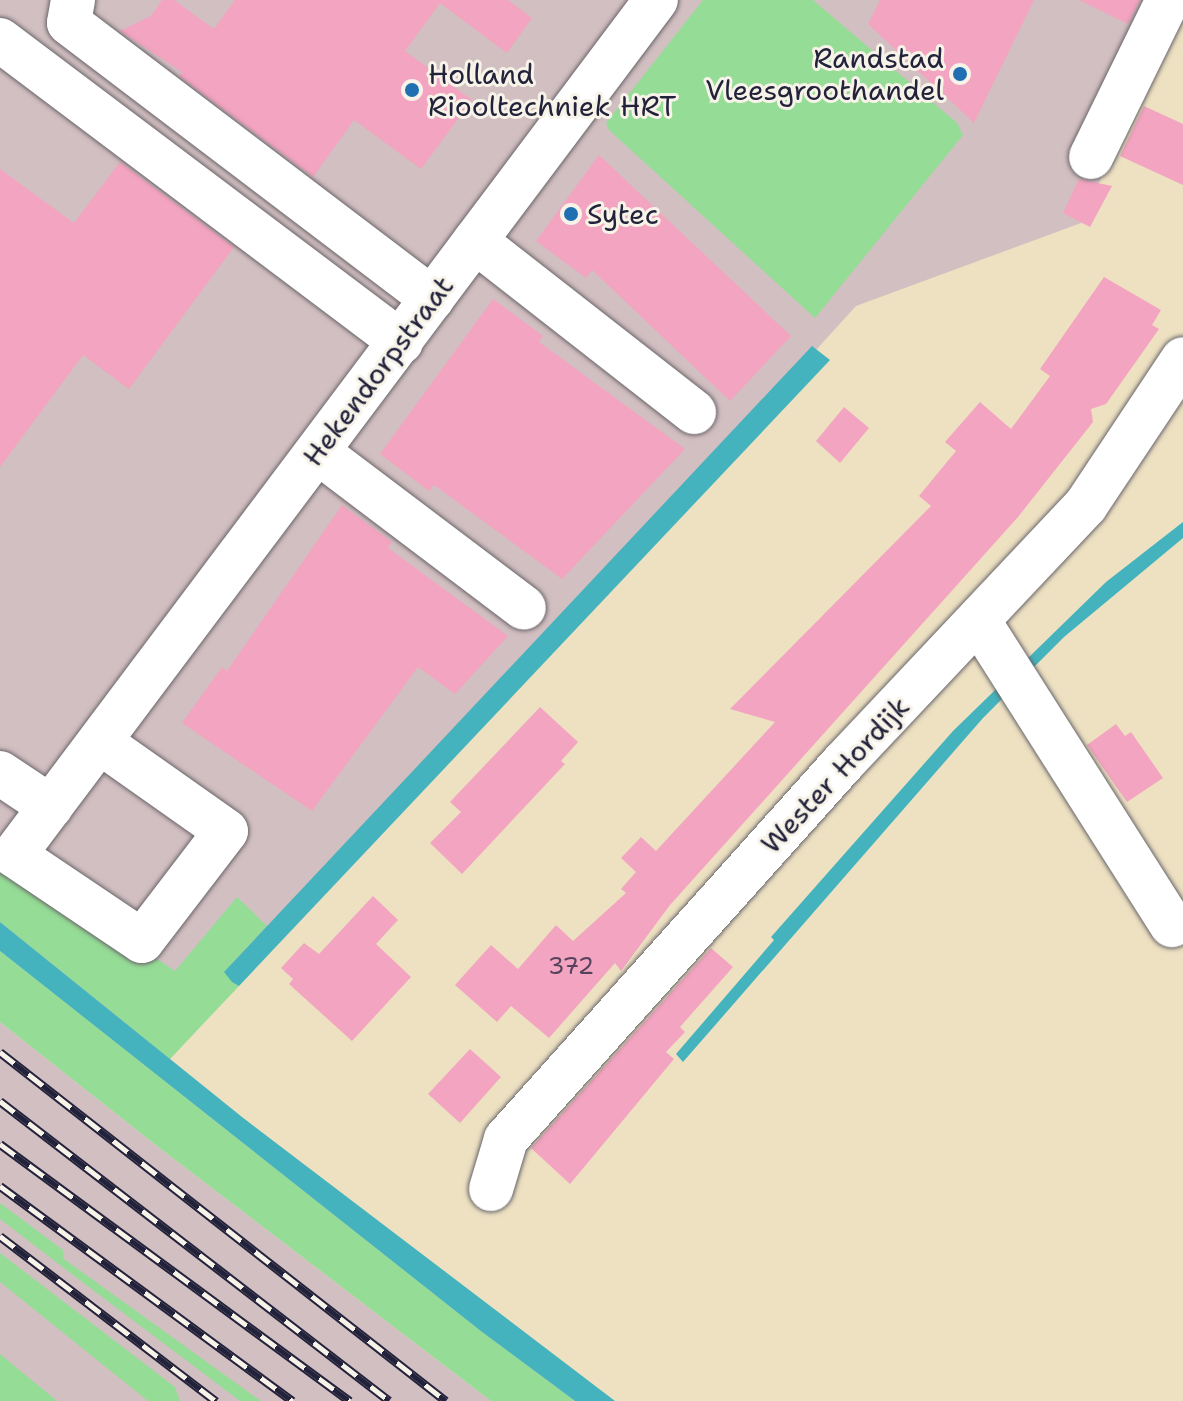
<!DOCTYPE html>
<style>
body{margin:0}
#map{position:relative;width:1183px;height:1401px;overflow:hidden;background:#ede1c2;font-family:"Shantell Sans",sans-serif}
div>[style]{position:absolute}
.industrial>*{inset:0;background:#d2bfc1}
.green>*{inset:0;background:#95dc96}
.water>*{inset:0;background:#44b3bd}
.building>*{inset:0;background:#f3a4c0}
.roads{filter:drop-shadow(0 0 2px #69656a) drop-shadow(0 0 2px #69656a)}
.minor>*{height:44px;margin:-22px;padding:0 22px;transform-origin:22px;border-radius:22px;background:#fff}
.rail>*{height:9px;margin-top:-4.5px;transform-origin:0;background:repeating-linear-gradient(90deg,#f7f3e8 0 18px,#22223b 0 36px);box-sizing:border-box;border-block:2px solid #22223b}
.dots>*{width:22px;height:22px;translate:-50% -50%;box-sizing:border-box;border:4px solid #f7f3e8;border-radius:50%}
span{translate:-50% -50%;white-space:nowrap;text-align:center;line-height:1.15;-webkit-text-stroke:6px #f7f3e8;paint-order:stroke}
.number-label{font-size:24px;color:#56425c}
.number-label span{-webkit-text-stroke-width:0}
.poi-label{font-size:28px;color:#22223b}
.right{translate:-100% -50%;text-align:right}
.left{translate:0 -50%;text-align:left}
.street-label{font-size:28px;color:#22223b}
</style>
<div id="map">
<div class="industrial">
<i style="clip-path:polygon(0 0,1181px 0,1081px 223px,856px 306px,170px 1059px,0 922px)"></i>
<i style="clip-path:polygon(0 1022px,157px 1146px,491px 1401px,0 1401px)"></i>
</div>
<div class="green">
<i style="clip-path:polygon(703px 0,813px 0,957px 123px,963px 135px,815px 318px,609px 130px,606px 123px)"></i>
<i style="clip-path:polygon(0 852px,175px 971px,237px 897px,267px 926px,224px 972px,239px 986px,170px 1059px,0 922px)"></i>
<i style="clip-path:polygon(0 951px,482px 1332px,575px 1401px,491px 1401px,157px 1146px,0 1022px)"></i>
<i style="clip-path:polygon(0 1203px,63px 1250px,64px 1259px,261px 1401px,240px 1401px,69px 1272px,0 1219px)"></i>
<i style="clip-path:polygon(0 1253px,175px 1387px,180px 1401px,148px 1401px,0 1282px)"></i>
<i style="clip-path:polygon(0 1354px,57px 1401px,0 1401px)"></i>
</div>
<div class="water">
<i style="clip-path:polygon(812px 346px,830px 360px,239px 986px,232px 982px,224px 972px)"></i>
<i style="clip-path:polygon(1183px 522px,1183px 538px,1064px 637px,983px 718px,683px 1062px,676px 1054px,774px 940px,771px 937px,953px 731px,1106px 582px)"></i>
<i style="clip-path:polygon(0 922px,242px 1117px,615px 1401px,575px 1401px,482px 1332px,0 951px)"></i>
</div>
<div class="building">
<i style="clip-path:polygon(162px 0,174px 0,214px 29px,235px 0,508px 0,532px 18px,507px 53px,440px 3px,405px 51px,472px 100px,421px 169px,354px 120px,313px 177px,179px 76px,182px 72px,120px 31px,151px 16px)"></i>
<i style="clip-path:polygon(880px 0,1034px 0,974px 123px,868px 24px)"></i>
<i style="clip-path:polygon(1079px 0,1140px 0,1128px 24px)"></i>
<i style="clip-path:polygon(1144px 106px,1183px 124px,1183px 185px,1120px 156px)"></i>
<i style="clip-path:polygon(599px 155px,791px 336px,730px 401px,592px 270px,586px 278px,536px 241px)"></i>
<i style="clip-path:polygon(120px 162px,234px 247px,129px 389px,83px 355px,0 467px,0 169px,74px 223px)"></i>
<i style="clip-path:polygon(1079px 179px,1112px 186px,1090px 227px,1063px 213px)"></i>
<i style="clip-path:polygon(1104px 277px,1161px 310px,1152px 325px,1159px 329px,1106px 404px,1091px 409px,1093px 422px,1018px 517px,670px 905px,621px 971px,615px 963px,549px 1038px,511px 1006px,497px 1022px,455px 985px,491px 945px,518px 969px,556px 925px,573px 941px,626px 893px,621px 889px,636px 872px,621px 858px,641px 837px,656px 851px,775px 722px,730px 709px,931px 506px,919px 496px,956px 451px,945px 442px,980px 402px,1011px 429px,1050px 376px,1040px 369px)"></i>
<i style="clip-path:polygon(493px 299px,543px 336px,539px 342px,685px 449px,562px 579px,434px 485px,429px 491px,380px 454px)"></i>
<i style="clip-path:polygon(844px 407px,869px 428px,840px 463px,816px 441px)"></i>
<i style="clip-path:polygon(342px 505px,392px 542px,388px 548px,508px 636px,455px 694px,418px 667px,312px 811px,182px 723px,222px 667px,227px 671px)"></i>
<i style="clip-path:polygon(540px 707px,578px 742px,561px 761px,565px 764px,462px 874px,430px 843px,461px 812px,450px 802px)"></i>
<i style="clip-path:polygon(1116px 724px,1125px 736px,1131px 732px,1163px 778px,1127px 802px,1087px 745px)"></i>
<i style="clip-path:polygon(373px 896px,398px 920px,376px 944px,411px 977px,352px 1041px,289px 984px,293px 979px,281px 968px,304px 943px,319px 954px)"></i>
<i style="clip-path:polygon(711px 948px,733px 967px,680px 1027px,685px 1032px,666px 1052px,674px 1059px,570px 1184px,531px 1148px)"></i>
<i style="clip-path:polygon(470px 1049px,501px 1077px,460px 1123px,428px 1094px)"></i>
</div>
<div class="roads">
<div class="minor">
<i style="left:73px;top:0;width:23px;rotate:100deg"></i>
<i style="left:69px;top:23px;width:456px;rotate:37.2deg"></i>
<i style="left:0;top:40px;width:502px;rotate:36.98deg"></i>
<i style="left:1091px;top:157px;width:175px;rotate:-63.9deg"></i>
<i style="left:475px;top:241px;width:278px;rotate:38deg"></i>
<i style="left:318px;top:452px;width:258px;rotate:37.1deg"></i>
<i style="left:980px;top:623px;width:358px;rotate:57.6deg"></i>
<i style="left:0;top:773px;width:61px;rotate:33.7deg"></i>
<i style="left:14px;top:855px;width:1069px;rotate:-53.1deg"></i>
<i style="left:14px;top:855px;width:154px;rotate:33.9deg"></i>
<i style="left:142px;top:941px;width:138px;rotate:-52.6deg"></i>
<i style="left:226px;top:831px;width:154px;rotate:-144.8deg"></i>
<i style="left:491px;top:1189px;width:52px;rotate:-73.3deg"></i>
<i style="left:506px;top:1139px;width:505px;rotate:-48.13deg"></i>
<i style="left:843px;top:763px;width:354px;rotate:-46.7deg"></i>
<i style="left:1086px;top:505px;width:175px;rotate:-56.4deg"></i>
</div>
</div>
<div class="rail">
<i style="left:0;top:1052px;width:566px;rotate:38.04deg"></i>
<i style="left:0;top:1101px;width:491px;rotate:37.6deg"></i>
<i style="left:0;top:1144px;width:434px;rotate:36.3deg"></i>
<i style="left:0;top:1186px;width:363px;rotate:36.3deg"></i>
<i style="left:0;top:1236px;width:272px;rotate:37.4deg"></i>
</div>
<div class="dots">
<i style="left:960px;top:74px;background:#1f6fb2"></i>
<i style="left:412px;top:90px;background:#1f6fb2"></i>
<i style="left:571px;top:214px;background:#1f6fb2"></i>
</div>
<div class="number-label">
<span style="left:571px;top:967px">372</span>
</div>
<div class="poi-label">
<span class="right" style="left:944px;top:74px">Randstad<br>Vleesgroothandel</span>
<span class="left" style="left:428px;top:90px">Holland<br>Riooltechniek HRT</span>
<span class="left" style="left:587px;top:214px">Sytec</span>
</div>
<div class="street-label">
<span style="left:378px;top:371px;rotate:-53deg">Hekendorpstraat</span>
<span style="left:835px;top:775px;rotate:-47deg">Wester Hordijk</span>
</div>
</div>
